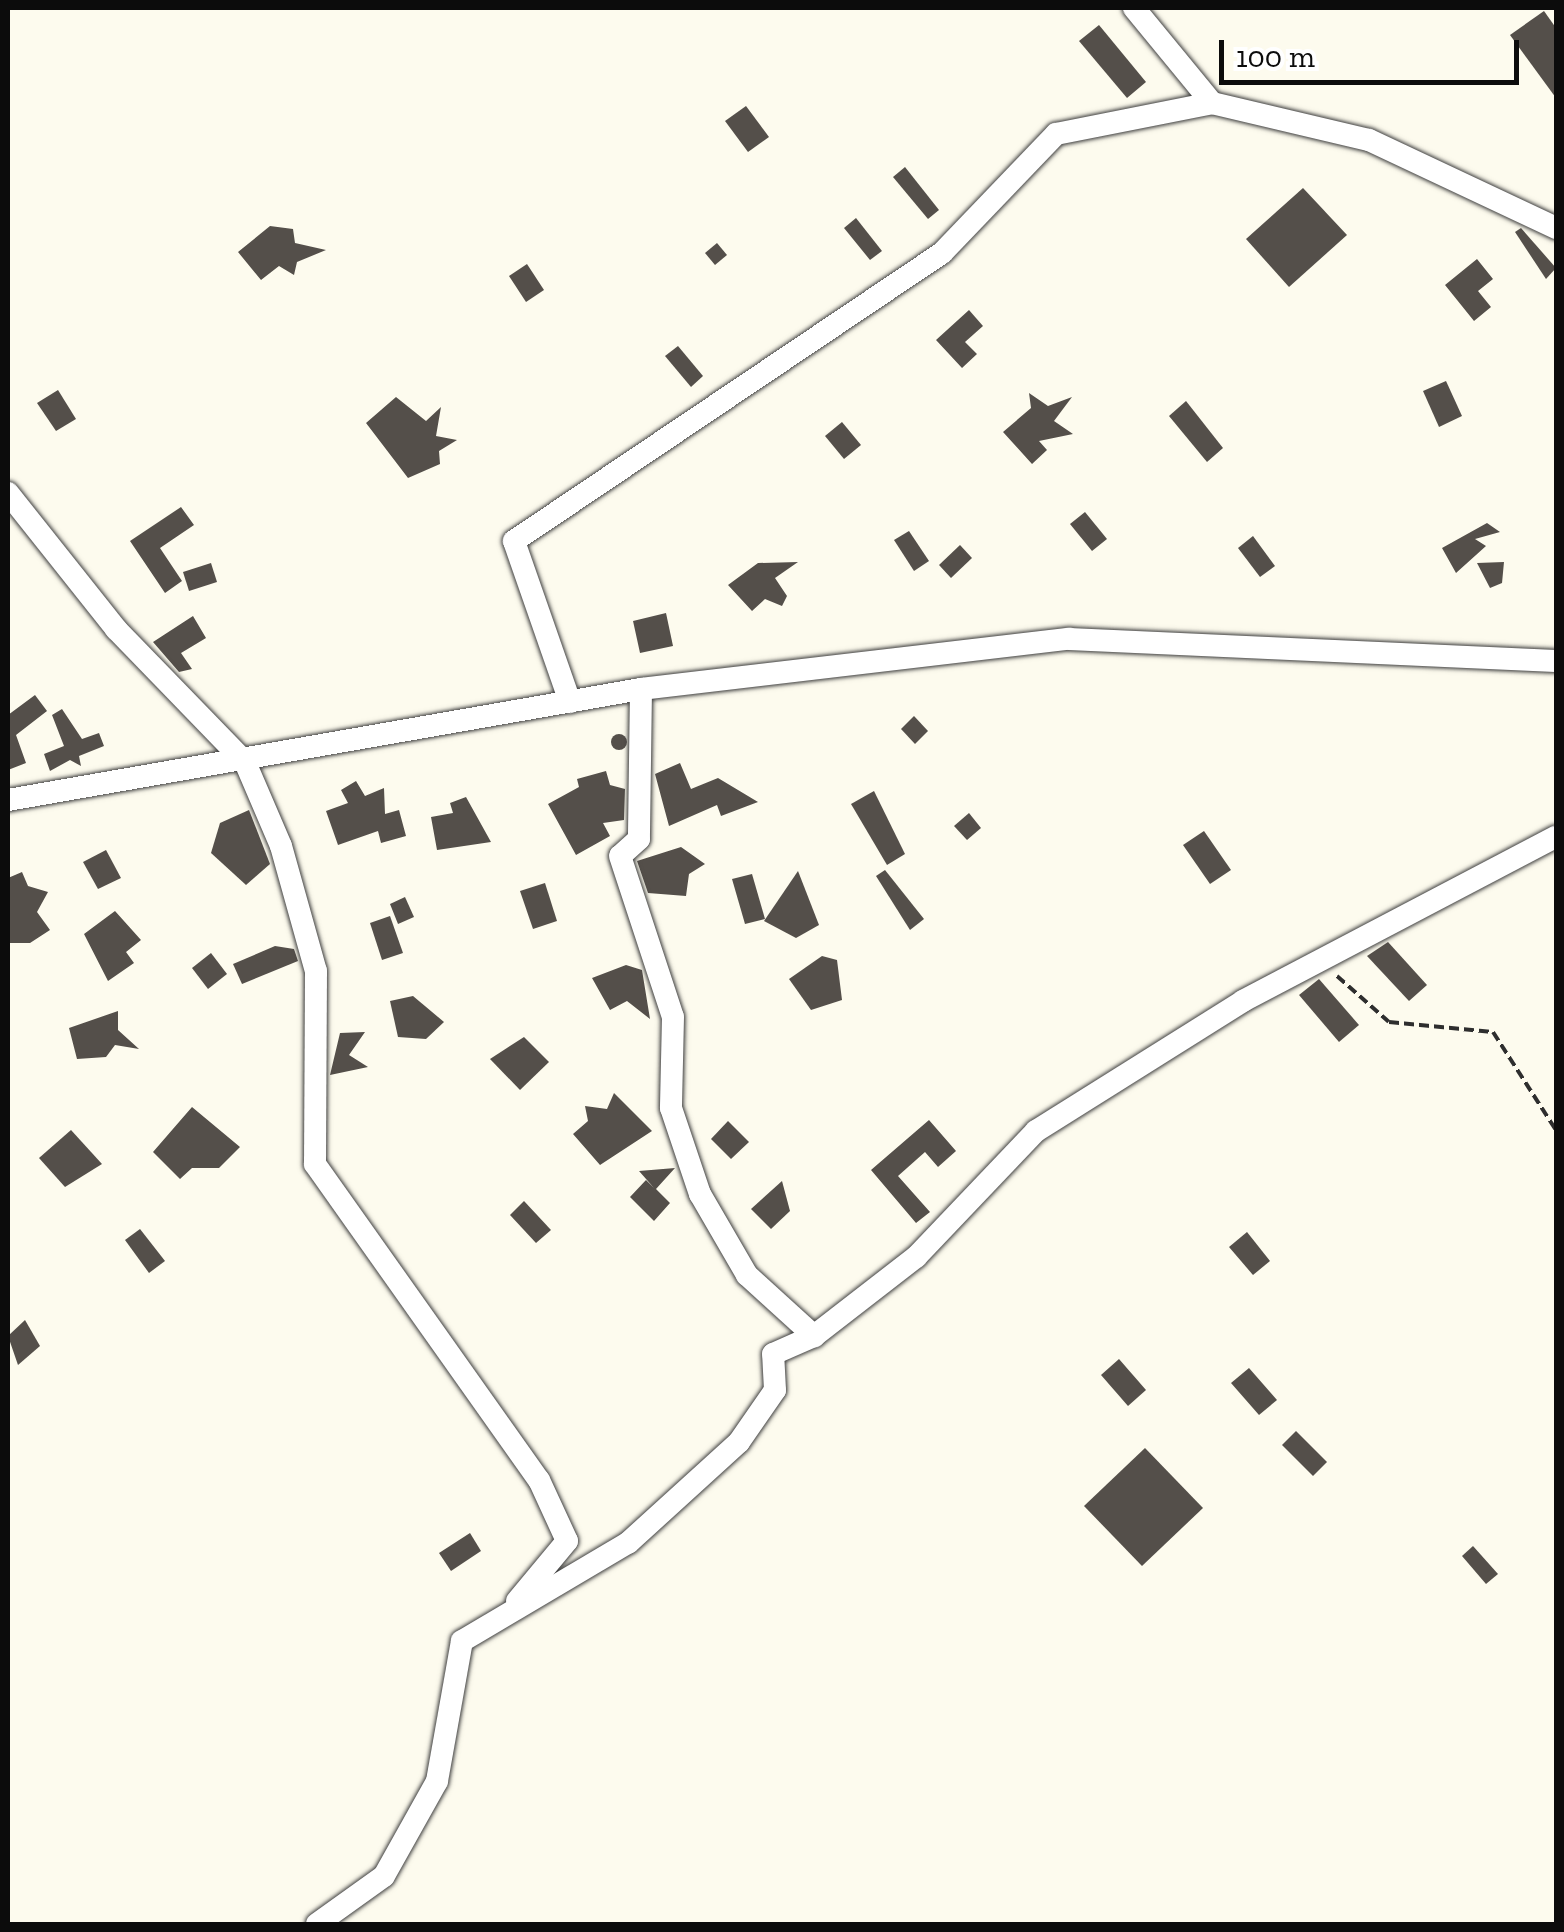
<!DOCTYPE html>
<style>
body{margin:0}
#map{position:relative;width:1564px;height:1932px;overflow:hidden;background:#fdfbee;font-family:"Zilla Slab",serif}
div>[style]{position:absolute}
.building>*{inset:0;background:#544f4a}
.round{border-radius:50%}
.path>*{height:4px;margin-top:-2px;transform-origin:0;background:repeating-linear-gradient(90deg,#2e2e2e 0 10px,transparent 0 15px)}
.roads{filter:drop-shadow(0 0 2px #3f3f3f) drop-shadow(0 0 2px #3f3f3f)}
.minor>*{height:22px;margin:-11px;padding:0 11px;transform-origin:11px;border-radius:11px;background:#fff}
span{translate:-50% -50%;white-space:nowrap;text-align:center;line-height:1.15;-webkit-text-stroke:10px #fff;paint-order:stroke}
.frame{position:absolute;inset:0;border:10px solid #0c0c0c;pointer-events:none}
.scale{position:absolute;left:1219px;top:40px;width:300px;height:45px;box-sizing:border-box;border:5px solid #0c0c0c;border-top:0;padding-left:12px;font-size:30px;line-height:35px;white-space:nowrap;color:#0c0c0c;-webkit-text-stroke:8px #fff;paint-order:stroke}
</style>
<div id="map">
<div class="building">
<i style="clip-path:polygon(1544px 11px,1556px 28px,1556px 98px,1510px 35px)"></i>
<i style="clip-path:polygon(1099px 25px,1146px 82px,1127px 98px,1079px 41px)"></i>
<i style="clip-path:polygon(746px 106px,769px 137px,748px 152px,725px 121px)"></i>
<i style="clip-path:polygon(905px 167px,939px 210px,928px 219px,893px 177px)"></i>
<i style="clip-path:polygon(1303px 188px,1347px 235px,1289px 287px,1246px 239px)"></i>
<i style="clip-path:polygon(856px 218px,882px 251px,870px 260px,844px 228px)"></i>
<i style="clip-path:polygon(270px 226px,293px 229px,295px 243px,326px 250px,297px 262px,294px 275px,279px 266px,261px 280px,238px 252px)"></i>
<i style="clip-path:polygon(1521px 228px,1556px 268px,1546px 279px,1515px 232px)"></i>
<i style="clip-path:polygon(717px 243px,727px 255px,715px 265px,705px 253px)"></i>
<i style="clip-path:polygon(1477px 259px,1493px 279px,1478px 291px,1491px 307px,1474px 321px,1445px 285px)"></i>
<i style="clip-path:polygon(527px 264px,544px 290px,526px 302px,509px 276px)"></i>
<i style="clip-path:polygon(969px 310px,983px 326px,965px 342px,977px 354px,962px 368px,936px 340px)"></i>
<i style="clip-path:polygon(678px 346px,703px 376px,691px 387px,665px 356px)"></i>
<i style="clip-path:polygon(1446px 381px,1462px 416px,1439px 427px,1423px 391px)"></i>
<i style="clip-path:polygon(58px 390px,76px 419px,56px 431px,37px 403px)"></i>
<i style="clip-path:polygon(1029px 393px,1048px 406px,1072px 397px,1054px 421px,1073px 434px,1039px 441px,1047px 450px,1032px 464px,1003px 432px,1031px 408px)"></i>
<i style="clip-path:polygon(396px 397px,426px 421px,441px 407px,436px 436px,457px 440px,439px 451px,440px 464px,408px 478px,366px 423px)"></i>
<i style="clip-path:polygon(1186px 401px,1223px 448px,1207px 462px,1169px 416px)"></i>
<i style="clip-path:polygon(842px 422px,861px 445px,844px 459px,825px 436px)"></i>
<i style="clip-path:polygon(181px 507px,194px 525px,160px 548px,182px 581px,165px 593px,130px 541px)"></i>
<i style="clip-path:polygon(1085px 512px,1107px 539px,1092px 551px,1070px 524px)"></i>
<i style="clip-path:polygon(1487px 523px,1500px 532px,1475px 539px,1486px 546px,1456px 573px,1442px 548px)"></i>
<i style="clip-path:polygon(909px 531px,929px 561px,914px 571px,894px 540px)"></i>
<i style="clip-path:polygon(1253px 536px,1275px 566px,1260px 577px,1238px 548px)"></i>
<i style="clip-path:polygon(960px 545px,972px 558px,951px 578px,939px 565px)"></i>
<i style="clip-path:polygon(798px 562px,775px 578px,787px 596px,782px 606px,765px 599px,752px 611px,728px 585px,758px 563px)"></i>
<i style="clip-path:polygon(1504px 562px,1502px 583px,1490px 588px,1477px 563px)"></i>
<i style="clip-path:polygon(211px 563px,217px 582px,189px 591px,183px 572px)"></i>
<i style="clip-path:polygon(666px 613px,673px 646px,640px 653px,633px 621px)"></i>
<i style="clip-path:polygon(193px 616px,206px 638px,181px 653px,192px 669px,179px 672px,153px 642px)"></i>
<i style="clip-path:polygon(35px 695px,47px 711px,16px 735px,26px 763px,8px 770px,8px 715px)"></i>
<i style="clip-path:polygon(62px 709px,82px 739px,99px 733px,104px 746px,79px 756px,81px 766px,70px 760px,50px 771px,44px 754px,64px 746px,52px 715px)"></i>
<i style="clip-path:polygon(914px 716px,928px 731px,915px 744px,901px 729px)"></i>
<i class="round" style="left:611px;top:734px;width:16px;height:16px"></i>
<i style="clip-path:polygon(680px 763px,691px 789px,718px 778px,758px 802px,721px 816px,717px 805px,669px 826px,655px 774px)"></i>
<i style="clip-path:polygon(606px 771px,610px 785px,625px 789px,624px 820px,603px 823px,610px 836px,576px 855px,548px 804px,579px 787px,577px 779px)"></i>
<i style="clip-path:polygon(356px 781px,365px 796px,384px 788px,385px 814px,399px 810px,406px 836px,381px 843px,378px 831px,338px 845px,326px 811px,348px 803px,341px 790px)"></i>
<i style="clip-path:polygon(874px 791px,905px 854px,887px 865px,851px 804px)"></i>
<i style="clip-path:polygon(466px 797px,491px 842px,437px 850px,431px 817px,453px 813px,450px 803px)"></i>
<i style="clip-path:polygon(249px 810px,270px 864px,246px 885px,211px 853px,220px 823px)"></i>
<i style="clip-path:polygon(969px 813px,981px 828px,967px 840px,954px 826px)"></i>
<i style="clip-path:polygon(1204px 831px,1231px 870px,1210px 884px,1183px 845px)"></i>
<i style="clip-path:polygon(681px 847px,705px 864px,689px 874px,686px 896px,648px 893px,637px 861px)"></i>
<i style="clip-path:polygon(106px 850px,121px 878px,98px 889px,83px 862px)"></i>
<i style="clip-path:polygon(885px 870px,924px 919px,910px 930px,876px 876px)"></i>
<i style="clip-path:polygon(798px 871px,819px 925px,796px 938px,764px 921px)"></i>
<i style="clip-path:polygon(22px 872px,28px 886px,48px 892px,37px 912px,50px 930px,30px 943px,8px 943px,8px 878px)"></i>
<i style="clip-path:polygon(752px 874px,765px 919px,745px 924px,732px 879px)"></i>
<i style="clip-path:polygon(545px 883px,557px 921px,533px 929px,520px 891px)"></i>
<i style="clip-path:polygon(405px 897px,414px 917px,398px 924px,390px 904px)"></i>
<i style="clip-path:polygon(115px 911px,141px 940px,126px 952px,134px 963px,108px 981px,84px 934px)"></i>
<i style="clip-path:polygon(390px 916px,403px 953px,382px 960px,370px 923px)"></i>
<i style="clip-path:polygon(1388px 942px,1427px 985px,1409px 1001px,1367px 956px)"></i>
<i style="clip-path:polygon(275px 946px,294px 949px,298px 961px,242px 984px,233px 964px)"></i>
<i style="clip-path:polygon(211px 953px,227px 974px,208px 989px,192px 968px)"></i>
<i style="clip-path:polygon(822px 956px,837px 960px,842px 1000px,811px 1010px,789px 979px)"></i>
<i style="clip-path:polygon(626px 965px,642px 970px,650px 1019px,627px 1001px,610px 1010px,592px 978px)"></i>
<i style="clip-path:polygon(1319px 979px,1359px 1025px,1339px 1042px,1299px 995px)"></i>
<i style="clip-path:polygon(413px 996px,444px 1022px,426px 1039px,398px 1037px,390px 1001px)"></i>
<i style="clip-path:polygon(118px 1011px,118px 1030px,139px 1049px,115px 1045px,106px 1057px,77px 1059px,69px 1028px)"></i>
<i style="clip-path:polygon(365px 1032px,349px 1055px,368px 1067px,330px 1075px,340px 1033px)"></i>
<i style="clip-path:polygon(524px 1037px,549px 1062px,520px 1090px,490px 1059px)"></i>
<i style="clip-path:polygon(614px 1093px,652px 1131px,600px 1165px,573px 1134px,588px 1121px,585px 1106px,607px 1109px)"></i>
<i style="clip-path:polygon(192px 1107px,240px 1147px,219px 1168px,192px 1168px,180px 1179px,153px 1152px)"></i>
<i style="clip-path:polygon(929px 1120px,956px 1151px,938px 1167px,925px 1152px,898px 1176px,930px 1212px,916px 1223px,871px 1170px)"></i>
<i style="clip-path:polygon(728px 1121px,749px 1142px,731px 1159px,711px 1139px)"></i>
<i style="clip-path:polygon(71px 1130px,102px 1164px,65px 1187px,39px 1158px)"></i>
<i style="clip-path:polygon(675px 1168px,656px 1189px,670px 1203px,654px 1221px,630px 1197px,646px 1180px,654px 1188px,639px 1171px)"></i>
<i style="clip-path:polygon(782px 1181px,790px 1211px,771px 1229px,751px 1209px)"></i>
<i style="clip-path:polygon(524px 1201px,551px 1230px,536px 1243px,510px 1215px)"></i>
<i style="clip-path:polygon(140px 1229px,165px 1261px,149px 1273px,125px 1240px)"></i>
<i style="clip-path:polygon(1247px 1232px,1270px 1261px,1253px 1275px,1229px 1247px)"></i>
<i style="clip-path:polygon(25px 1320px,40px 1346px,18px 1365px,8px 1336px)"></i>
<i style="clip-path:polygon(1119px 1359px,1146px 1390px,1128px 1406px,1101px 1375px)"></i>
<i style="clip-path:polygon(1249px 1368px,1277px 1400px,1259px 1415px,1231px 1383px)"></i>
<i style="clip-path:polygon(1296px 1431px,1327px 1462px,1313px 1476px,1282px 1445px)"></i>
<i style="clip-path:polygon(1145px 1448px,1203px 1508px,1142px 1566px,1084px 1506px)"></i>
<i style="clip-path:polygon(470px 1533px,481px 1551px,451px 1571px,439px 1553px)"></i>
<i style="clip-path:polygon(1473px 1546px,1498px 1574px,1486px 1584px,1462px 1556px)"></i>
</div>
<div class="path">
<i style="left:1337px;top:976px;width:69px;rotate:41.5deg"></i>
<i style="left:1389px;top:1022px;width:104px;rotate:5.5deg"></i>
<i style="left:1493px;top:1032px;width:117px;rotate:57.3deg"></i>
</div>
<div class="roads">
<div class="minor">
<i style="left:1134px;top:8px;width:123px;rotate:50.6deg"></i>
<i style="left:8px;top:493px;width:174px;rotate:51.5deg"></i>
<i style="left:116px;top:629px;width:185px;rotate:45.9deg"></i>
<i style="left:245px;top:762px;width:91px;rotate:66.8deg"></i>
<i style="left:281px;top:846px;width:130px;rotate:74.4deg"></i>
<i style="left:316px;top:971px;width:193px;rotate:90.3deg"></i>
<i style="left:315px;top:1164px;width:387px;rotate:54.7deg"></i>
<i style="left:539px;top:1480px;width:67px;rotate:65.3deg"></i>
<i style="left:567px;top:1541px;width:78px;rotate:129.8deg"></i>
<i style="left:641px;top:689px;width:150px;rotate:90.8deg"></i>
<i style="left:639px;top:839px;width:25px;rotate:138deg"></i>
<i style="left:620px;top:856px;width:169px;rotate:71.8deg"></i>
<i style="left:673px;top:1017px;width:91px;rotate:91.3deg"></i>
<i style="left:671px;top:1108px;width:91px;rotate:71.4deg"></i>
<i style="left:700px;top:1194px;width:94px;rotate:59.9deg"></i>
<i style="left:747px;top:1275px;width:91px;rotate:42.3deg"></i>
<i style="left:570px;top:702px;width:170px;rotate:-109.2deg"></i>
<i style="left:514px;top:541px;width:516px;rotate:-33.94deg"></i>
<i style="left:942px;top:253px;width:165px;rotate:-46.2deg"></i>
<i style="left:1056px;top:134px;width:159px;rotate:-11.2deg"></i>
<i style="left:1212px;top:103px;width:161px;rotate:13.3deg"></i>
<i style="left:1369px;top:140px;width:207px;rotate:25.2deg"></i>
<i style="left:8px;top:800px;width:643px;rotate:-9.95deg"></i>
<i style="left:641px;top:689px;width:431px;rotate:-6.7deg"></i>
<i style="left:1069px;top:639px;width:487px;rotate:2.6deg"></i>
<i style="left:317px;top:1924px;width:82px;rotate:-35.6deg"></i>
<i style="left:384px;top:1876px;width:109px;rotate:-60.8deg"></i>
<i style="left:437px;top:1781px;width:142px;rotate:-79.9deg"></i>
<i style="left:462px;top:1641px;width:193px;rotate:-30.6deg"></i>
<i style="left:628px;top:1543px;width:150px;rotate:-42.3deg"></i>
<i style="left:739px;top:1442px;width:63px;rotate:-55.3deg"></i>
<i style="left:775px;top:1390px;width:36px;rotate:-93deg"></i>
<i style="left:773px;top:1354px;width:45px;rotate:-23.7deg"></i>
<i style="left:814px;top:1336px;width:129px;rotate:-37.8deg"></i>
<i style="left:916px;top:1257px;width:174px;rotate:-46.4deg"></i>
<i style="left:1036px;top:1131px;width:244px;rotate:-32.1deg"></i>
<i style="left:1243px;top:1001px;width:353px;rotate:-27.7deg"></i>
</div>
</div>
<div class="frame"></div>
<div class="scale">100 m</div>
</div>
